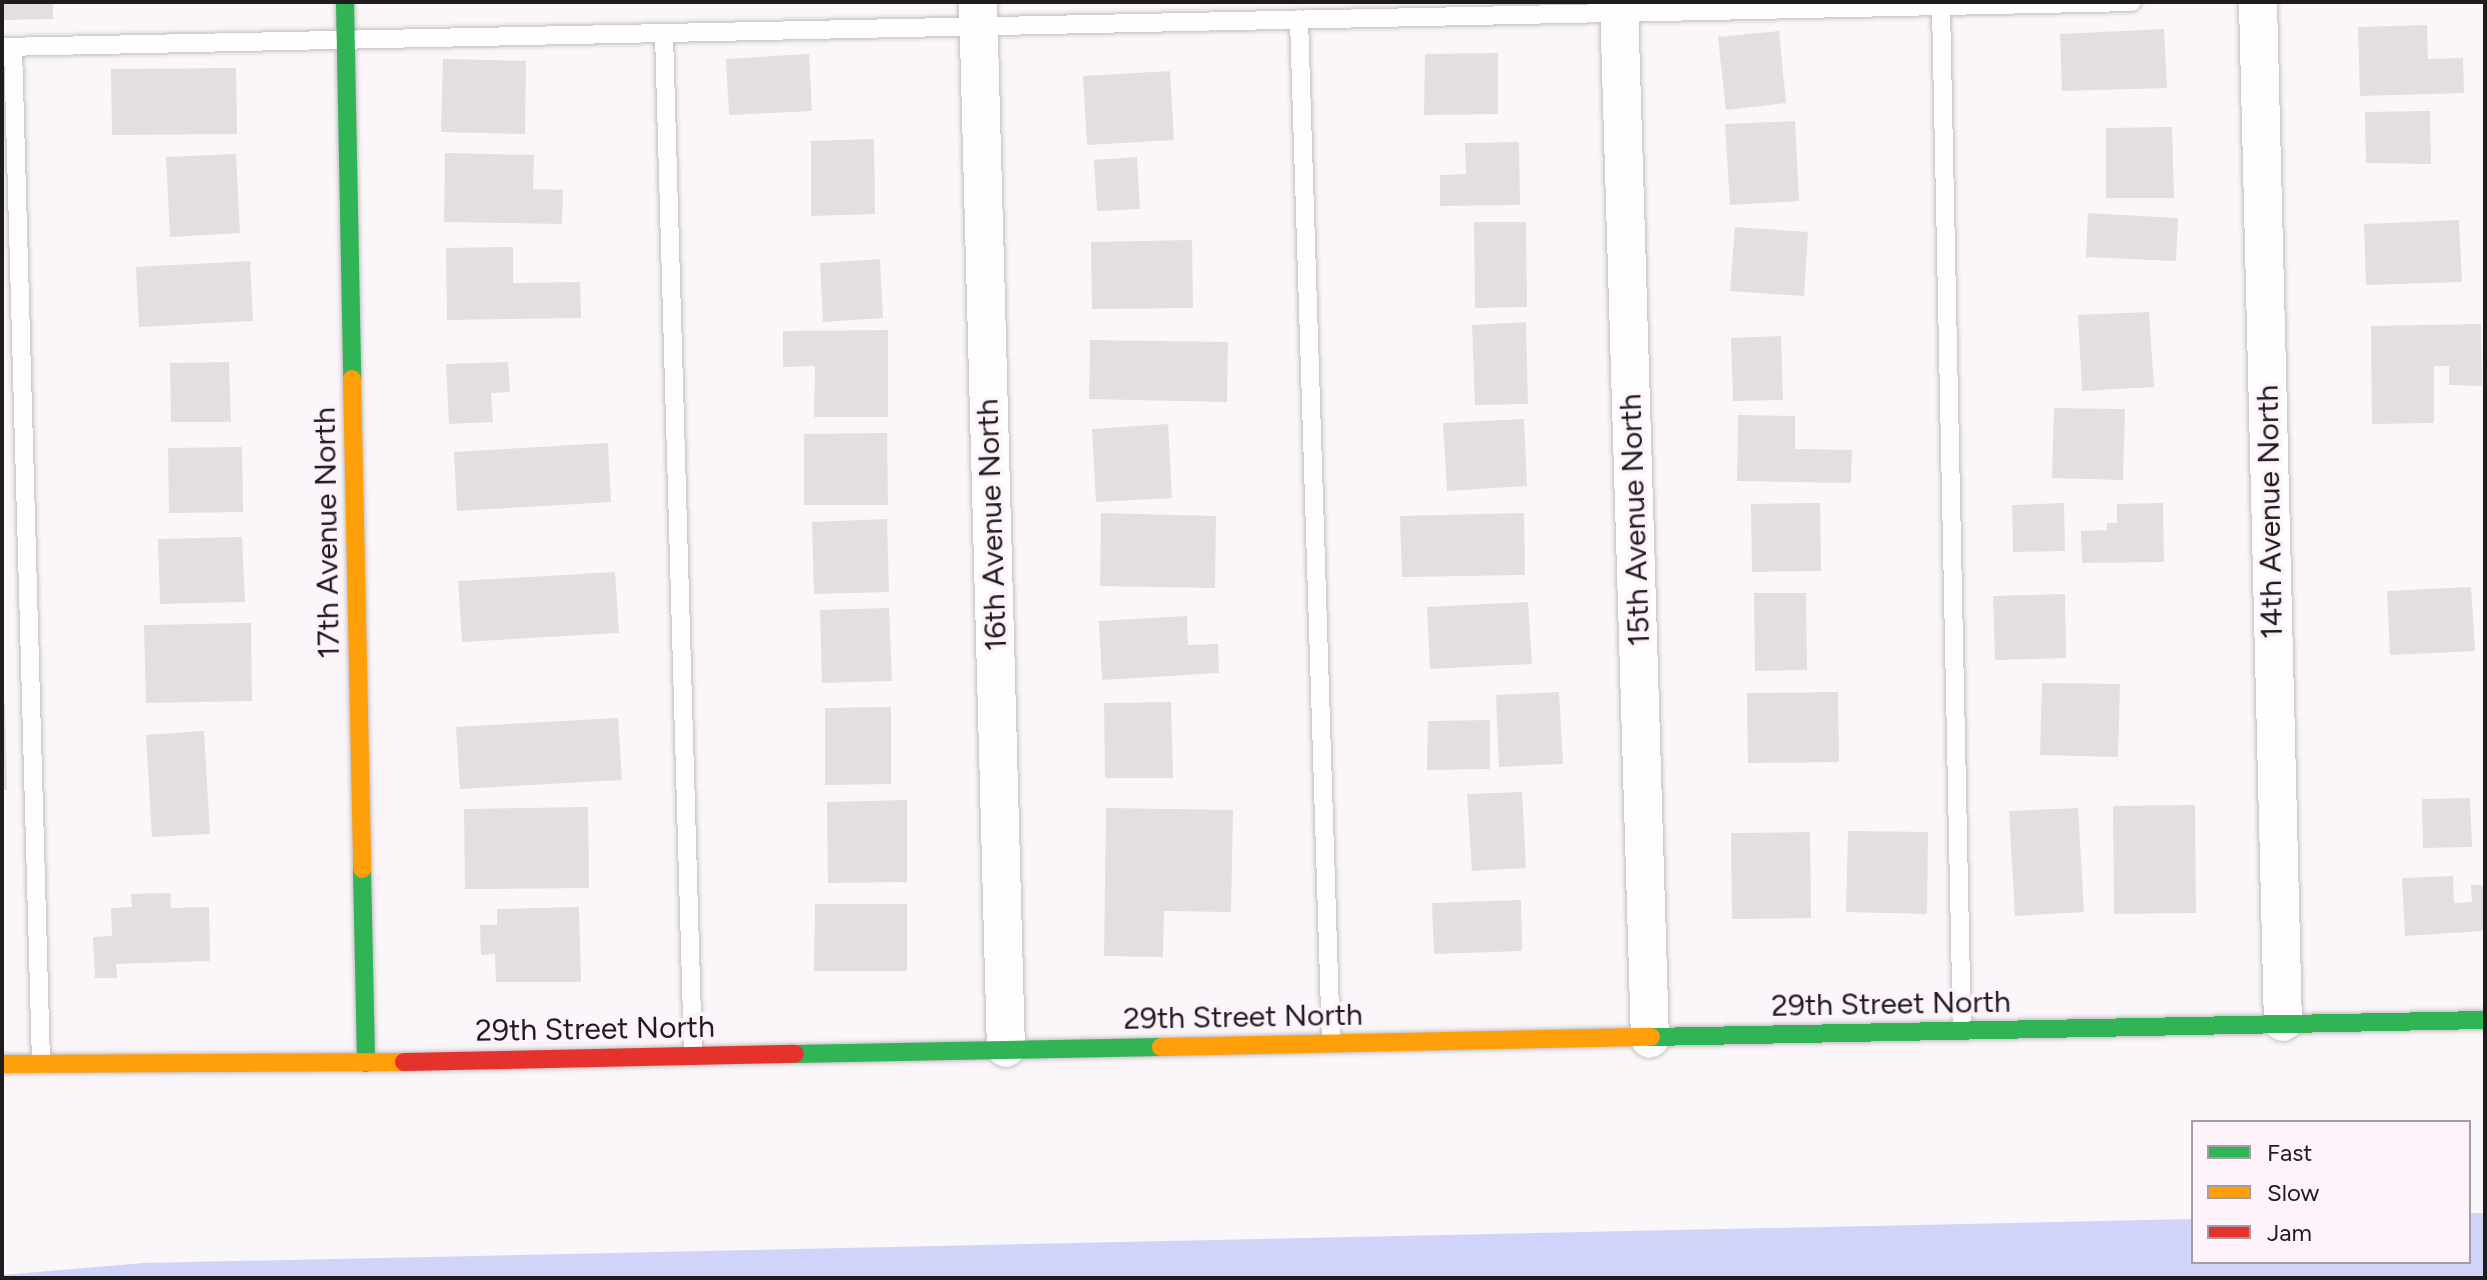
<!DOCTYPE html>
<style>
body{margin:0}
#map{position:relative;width:2487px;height:1280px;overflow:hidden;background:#fbf6fa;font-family:Figtree,sans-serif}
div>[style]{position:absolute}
.water>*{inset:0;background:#d0d4fb}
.building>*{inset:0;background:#e3dee1}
.roads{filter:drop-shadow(0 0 2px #c2bdc1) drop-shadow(0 0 2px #c2bdc1)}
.lane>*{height:18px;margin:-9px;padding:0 9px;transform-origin:9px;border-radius:9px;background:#fefefe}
.street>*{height:38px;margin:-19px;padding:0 19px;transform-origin:19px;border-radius:19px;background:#fefefe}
.fast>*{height:18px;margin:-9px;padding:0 9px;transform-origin:9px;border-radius:9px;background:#30b455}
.slow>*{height:18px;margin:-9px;padding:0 9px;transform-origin:9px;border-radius:9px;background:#ff9f0a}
.jam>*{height:18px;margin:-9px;padding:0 9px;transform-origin:9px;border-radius:9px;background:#e5322d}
span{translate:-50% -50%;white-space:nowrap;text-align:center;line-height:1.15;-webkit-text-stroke:7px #fef3fb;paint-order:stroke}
.street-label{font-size:30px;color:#201b1e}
.frame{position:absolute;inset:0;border:4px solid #201b1e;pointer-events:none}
.legend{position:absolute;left:2191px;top:1120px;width:280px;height:144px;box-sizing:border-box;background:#fef3fb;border:2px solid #a59da3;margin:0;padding:10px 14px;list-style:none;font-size:24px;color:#201b1e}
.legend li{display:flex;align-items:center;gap:16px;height:40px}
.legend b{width:40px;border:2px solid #a59da3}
</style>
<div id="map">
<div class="water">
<i style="clip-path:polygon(2469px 1213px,2485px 1213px,2485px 1278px,2px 1278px,2px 1275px,144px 1263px,2193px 1219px,2193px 1262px,2469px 1262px)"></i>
</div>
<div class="building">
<i style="clip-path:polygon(2px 2px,53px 2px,53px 19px,2px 20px)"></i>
<i style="clip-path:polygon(2427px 25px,2428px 59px,2463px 58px,2464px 93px,2360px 96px,2358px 27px)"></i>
<i style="clip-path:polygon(2164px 29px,2167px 88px,2062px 91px,2060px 34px)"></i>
<i style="clip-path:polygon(1779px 31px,1786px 103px,1726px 110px,1718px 37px)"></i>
<i style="clip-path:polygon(1498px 53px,1498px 114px,1424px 115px,1425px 54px)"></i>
<i style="clip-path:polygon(809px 54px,812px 111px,729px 115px,726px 59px)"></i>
<i style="clip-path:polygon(443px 59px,526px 61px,525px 134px,441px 132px)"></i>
<i style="clip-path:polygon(236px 68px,237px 134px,112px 135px,111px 69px)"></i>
<i style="clip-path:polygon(1170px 71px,1174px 140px,1087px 145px,1083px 76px)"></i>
<i style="clip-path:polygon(2430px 111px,2431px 164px,2366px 163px,2365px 112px)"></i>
<i style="clip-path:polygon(1795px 121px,1799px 201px,1730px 205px,1725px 124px)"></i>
<i style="clip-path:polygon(2172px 127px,2174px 198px,2106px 198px,2106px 128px)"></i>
<i style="clip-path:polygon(874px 139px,875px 214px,811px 216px,811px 141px)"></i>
<i style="clip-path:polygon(1519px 142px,1520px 205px,1440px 206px,1440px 175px,1466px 174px,1465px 143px)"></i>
<i style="clip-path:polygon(445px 153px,534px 155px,533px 189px,563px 190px,562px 224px,444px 222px)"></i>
<i style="clip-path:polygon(236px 154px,240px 233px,170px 237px,166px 157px)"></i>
<i style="clip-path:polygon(1137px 157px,1140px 209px,1097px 211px,1094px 160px)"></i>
<i style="clip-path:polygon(2088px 213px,2178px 218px,2176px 261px,2086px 257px)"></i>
<i style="clip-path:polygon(2459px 220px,2462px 282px,2366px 285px,2364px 224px)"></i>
<i style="clip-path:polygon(1474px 222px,1526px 222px,1527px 307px,1475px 308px)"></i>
<i style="clip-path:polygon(1735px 227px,1808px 232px,1804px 296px,1730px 291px)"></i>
<i style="clip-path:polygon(1192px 240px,1193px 308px,1092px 309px,1091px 242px)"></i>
<i style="clip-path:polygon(513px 247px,513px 283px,580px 282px,581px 318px,447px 320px,446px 248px)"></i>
<i style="clip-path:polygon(880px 259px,883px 318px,823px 322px,820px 263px)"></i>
<i style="clip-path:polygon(250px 261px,253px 321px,139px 327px,136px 267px)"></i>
<i style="clip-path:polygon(2149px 312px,2154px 387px,2082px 391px,2078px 315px)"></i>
<i style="clip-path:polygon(1526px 322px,1528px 404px,1475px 405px,1472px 325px)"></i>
<i style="clip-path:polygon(2481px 324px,2482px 386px,2449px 385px,2449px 366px,2434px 366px,2434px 423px,2372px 424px,2371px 326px)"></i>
<i style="clip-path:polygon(888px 330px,888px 417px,814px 417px,815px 366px,783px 367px,783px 331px)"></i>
<i style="clip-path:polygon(1781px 336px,1783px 400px,1733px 401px,1731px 338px)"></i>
<i style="clip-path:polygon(1090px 340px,1228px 342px,1227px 402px,1089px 399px)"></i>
<i style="clip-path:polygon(229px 362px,231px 422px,171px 422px,170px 363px)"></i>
<i style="clip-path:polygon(508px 362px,510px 392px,491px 393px,493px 422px,449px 424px,446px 364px)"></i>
<i style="clip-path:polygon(2054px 408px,2125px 409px,2123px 480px,2052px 478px)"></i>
<i style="clip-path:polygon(1738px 415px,1795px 416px,1795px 449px,1852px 450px,1851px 483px,1737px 481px)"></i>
<i style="clip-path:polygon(1524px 419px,1527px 486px,1447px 491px,1443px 423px)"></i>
<i style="clip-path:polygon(1168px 424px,1172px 498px,1096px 502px,1092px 429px)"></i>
<i style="clip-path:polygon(887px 433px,888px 505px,804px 505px,804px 434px)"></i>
<i style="clip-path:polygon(608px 443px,611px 502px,457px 511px,454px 452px)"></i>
<i style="clip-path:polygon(242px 447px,243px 512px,169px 513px,168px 448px)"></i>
<i style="clip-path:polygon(1820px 503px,1821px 571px,1752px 572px,1751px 504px)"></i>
<i style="clip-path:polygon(2064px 503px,2065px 551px,2013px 552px,2012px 505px)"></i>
<i style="clip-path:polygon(2163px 503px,2164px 562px,2082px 563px,2081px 531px,2107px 530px,2107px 523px,2117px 523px,2117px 504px)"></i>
<i style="clip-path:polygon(1101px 513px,1216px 516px,1215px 588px,1100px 586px)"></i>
<i style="clip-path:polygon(1524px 513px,1525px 575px,1402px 577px,1400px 516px)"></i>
<i style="clip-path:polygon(887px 519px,889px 592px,814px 594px,812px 522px)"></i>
<i style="clip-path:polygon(242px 537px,245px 602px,160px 604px,158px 539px)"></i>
<i style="clip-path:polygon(615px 572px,619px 633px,462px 642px,458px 581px)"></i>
<i style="clip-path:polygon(2471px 587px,2475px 651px,2390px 655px,2387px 591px)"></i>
<i style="clip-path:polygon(1754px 593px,1806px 593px,1807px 670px,1755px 671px)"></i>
<i style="clip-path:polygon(2065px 594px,2066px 658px,1995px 660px,1993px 596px)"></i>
<i style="clip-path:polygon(1528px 602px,1532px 664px,1430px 669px,1427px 607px)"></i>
<i style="clip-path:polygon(889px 608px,892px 681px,822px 683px,820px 610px)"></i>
<i style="clip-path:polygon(1187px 616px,1188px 645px,1218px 644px,1219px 673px,1102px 680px,1099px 621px)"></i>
<i style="clip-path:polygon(251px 623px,252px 701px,146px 703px,144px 625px)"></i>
<i style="clip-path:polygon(2042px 683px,2120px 684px,2118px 757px,2040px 755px)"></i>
<i style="clip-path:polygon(1559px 692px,1563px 764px,1499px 767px,1496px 695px)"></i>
<i style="clip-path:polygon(1838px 692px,1839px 762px,1748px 763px,1747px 693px)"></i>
<i style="clip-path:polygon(1171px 702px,1173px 778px,1105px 778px,1104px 703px)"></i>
<i style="clip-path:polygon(2px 703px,5px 703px,7px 790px,2px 790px)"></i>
<i style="clip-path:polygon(891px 707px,891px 784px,825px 785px,825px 708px)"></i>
<i style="clip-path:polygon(618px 718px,622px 780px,460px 789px,456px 727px)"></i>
<i style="clip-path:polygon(1490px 720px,1490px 769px,1427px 770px,1428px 721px)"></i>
<i style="clip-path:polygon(204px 731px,210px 834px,152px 837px,146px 735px)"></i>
<i style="clip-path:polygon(1522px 792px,1526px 868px,1472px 871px,1467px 794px)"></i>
<i style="clip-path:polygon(2470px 798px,2472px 847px,2423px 848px,2422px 799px)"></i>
<i style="clip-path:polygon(907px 800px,907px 882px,828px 883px,827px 802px)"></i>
<i style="clip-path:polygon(2195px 805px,2196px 913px,2114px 914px,2113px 806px)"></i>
<i style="clip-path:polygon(588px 807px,589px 888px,465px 889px,464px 809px)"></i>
<i style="clip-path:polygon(1106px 808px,1233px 810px,1231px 912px,1164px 911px,1163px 957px,1104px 956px)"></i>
<i style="clip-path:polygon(2078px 808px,2084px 912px,2015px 916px,2009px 811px)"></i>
<i style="clip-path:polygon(1848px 831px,1928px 832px,1927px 914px,1846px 912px)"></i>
<i style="clip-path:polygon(1810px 832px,1811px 918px,1732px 919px,1731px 833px)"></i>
<i style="clip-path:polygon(2453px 876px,2454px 903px,2472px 902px,2471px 885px,2485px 885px,2485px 931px,2405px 936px,2402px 878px)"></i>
<i style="clip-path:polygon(170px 893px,171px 908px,209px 907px,210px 961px,116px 964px,117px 978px,95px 978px,93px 937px,112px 936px,111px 908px,132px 907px,131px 894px)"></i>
<i style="clip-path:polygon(1521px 900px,1522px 951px,1434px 954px,1432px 903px)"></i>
<i style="clip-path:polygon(815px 904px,907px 904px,907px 971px,814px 971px)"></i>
<i style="clip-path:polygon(579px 907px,581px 982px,496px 982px,495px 954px,481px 955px,480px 925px,497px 925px,497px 909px)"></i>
</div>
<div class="roads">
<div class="lane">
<i style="left:1941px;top:6px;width:1025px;rotate:88.83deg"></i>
<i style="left:1299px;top:19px;width:1024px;rotate:88.21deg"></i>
<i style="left:664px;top:34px;width:1021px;rotate:88.37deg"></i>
<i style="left:2px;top:47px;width:2130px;rotate:-1.21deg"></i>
<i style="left:13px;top:47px;width:1017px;rotate:88.42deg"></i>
</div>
<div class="street">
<i style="left:978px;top:2px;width:1046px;rotate:88.47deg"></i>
<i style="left:1619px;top:2px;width:1037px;rotate:88.29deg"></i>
<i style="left:2258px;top:2px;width:1020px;rotate:88.6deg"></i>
</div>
<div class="fast">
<i style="left:345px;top:2px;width:377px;rotate:88.9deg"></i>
<i style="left:362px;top:869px;width:194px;rotate:88.8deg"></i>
<i style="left:1651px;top:1037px;width:834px;rotate:-1.17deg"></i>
<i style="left:795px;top:1054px;width:366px;rotate:-1.1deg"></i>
</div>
<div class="slow">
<i style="left:352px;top:379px;width:490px;rotate:88.8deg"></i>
<i style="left:1161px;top:1047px;width:490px;rotate:-1.2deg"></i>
<i style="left:2px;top:1064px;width:402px;rotate:-0.3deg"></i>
</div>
<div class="jam">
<i style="left:404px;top:1062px;width:391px;rotate:-1.2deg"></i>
</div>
</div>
<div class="street-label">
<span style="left:2270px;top:512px;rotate:-91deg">14th Avenue North</span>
<span style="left:1635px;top:520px;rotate:-92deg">15th Avenue North</span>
<span style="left:992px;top:525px;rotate:-92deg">16th Avenue North</span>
<span style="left:327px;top:533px;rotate:-91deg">17th Avenue North</span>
<span style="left:1891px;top:1004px;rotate:-1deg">29th Street North</span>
<span style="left:1243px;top:1017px;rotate:-1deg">29th Street North</span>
<span style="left:595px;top:1029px;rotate:-1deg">29th Street North</span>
</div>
<div class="frame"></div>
<ul class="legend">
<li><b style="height:10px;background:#30b455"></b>Fast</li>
<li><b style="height:10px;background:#ff9f0a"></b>Slow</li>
<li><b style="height:10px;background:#e5322d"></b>Jam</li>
</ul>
</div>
